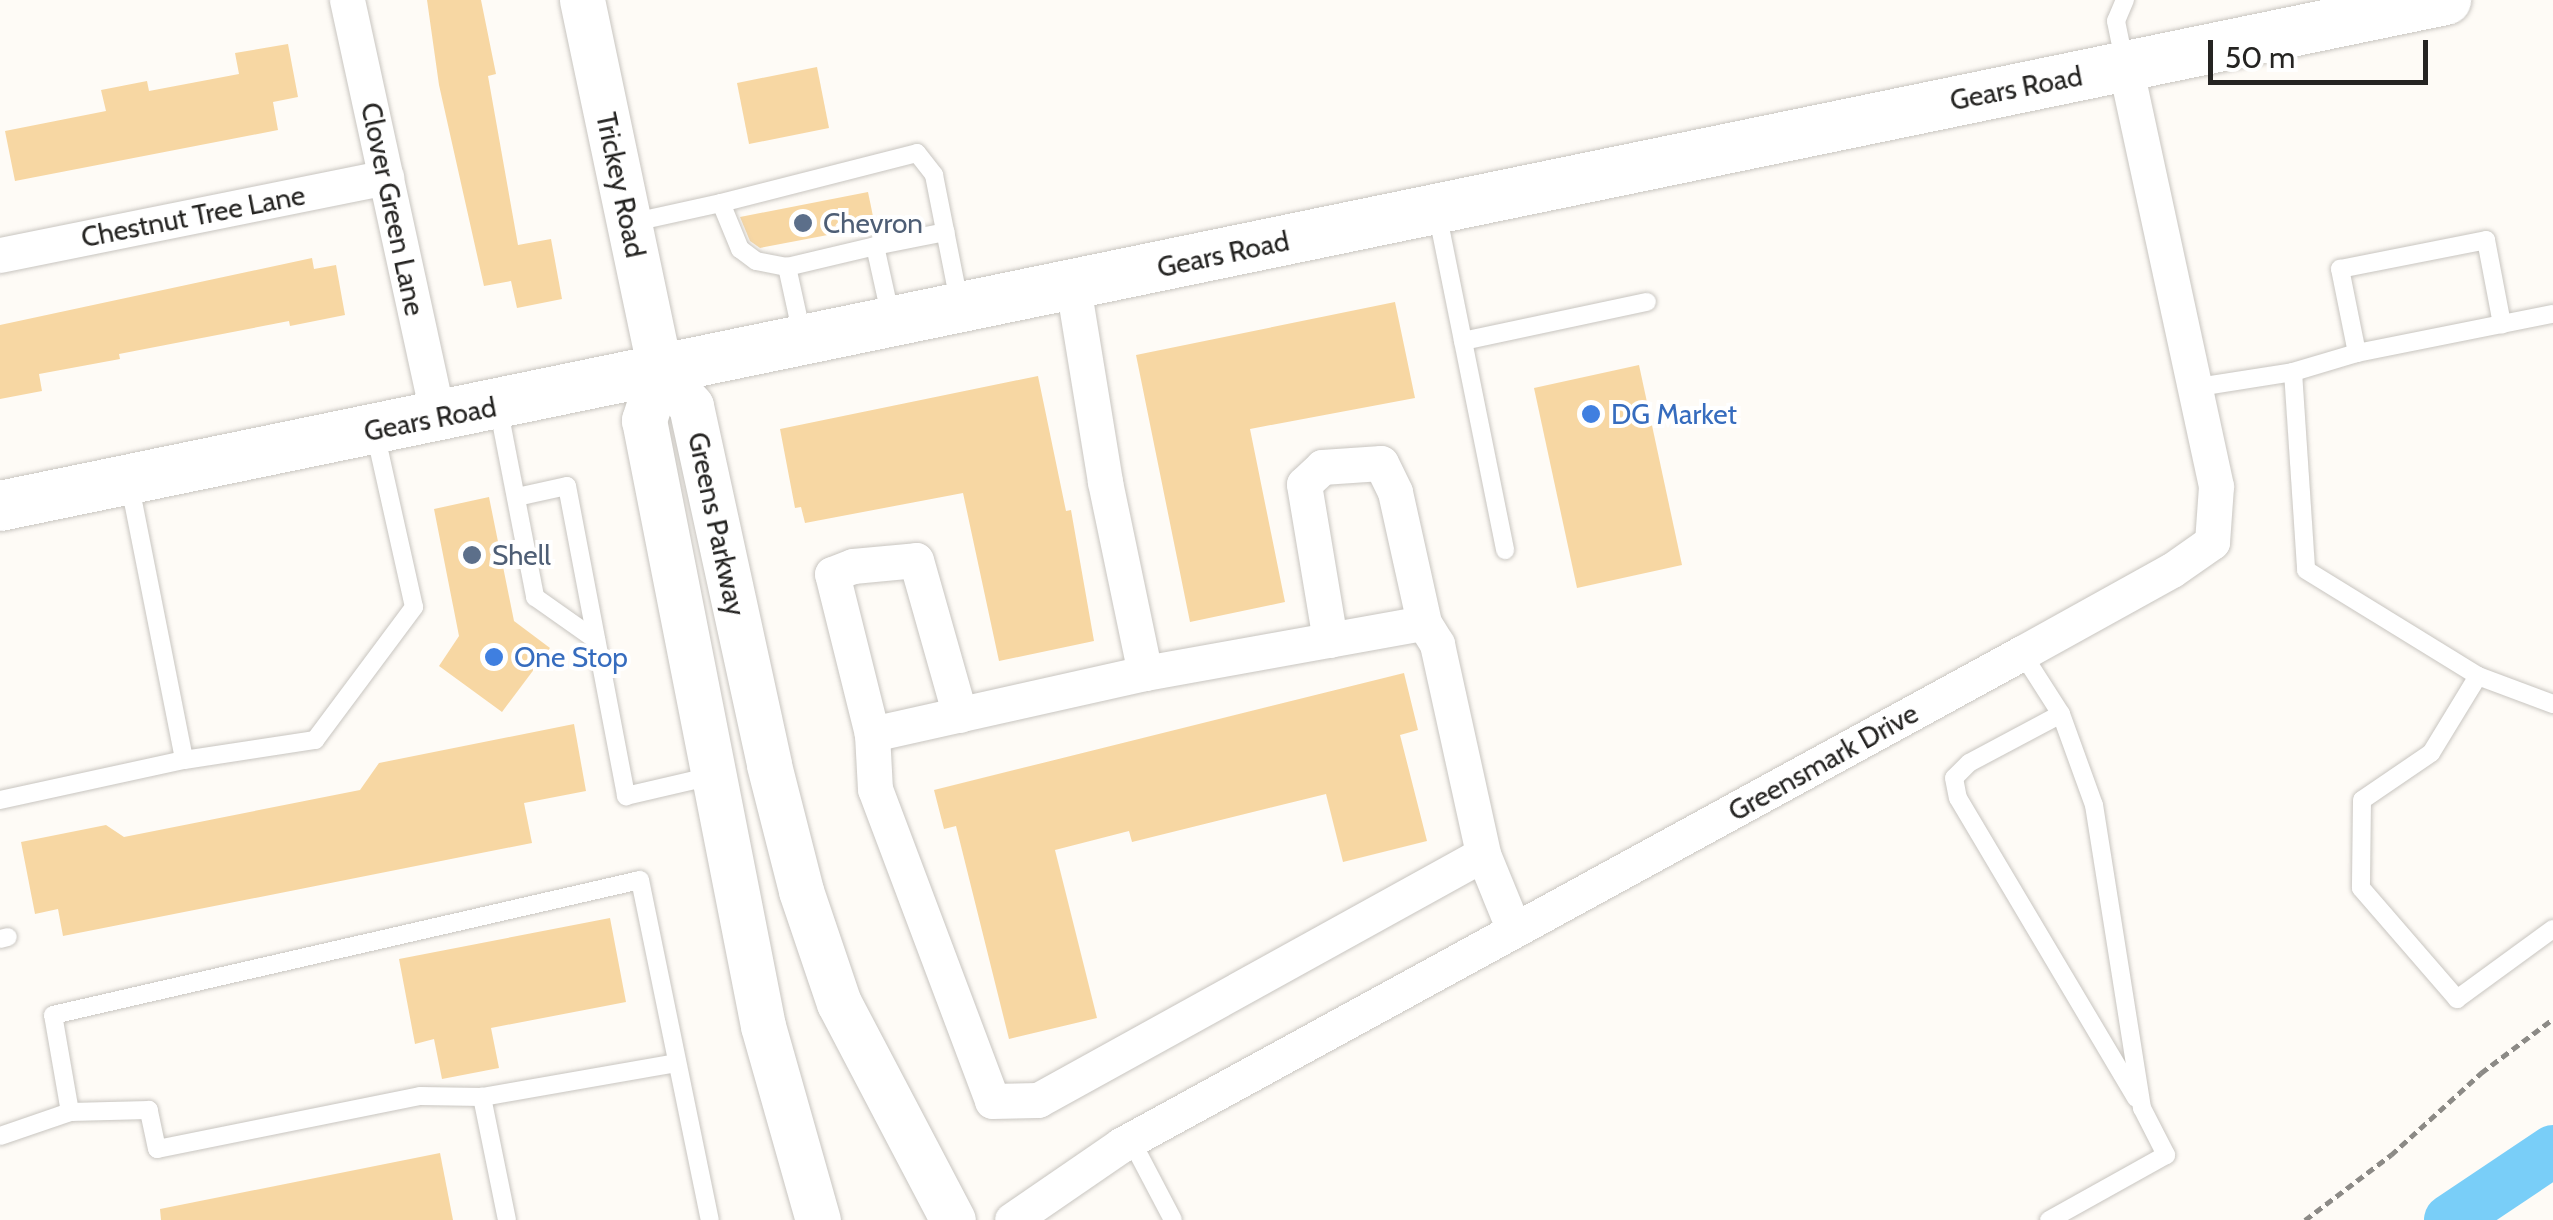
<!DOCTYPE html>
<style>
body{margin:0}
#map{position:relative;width:2553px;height:1220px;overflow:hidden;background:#fefbf6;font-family:Cabin,sans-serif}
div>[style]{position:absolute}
.river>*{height:52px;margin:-26px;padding:0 26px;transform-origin:26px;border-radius:26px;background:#79cef8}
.building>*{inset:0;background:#f7d7a3}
.path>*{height:5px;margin-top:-2.5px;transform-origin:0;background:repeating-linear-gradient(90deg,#8c8a86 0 8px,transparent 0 13px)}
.roads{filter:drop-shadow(0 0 2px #c8c5c0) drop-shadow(0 0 2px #c8c5c0)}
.service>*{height:18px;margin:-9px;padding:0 9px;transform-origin:9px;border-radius:9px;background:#fff}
.minor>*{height:35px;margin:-17.5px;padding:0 17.5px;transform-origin:17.5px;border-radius:17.5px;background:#fff}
.tertiary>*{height:45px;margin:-22.5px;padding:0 22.5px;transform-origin:22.5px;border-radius:22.5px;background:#fff}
.secondary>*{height:50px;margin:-25px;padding:0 25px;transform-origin:25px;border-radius:25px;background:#fff}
.dots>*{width:28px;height:28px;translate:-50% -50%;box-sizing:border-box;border:5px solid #fff;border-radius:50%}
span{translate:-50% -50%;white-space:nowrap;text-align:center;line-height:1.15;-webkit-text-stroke:8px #fff;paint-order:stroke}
.street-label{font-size:28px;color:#252422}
.service-label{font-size:28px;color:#4e5e75}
.left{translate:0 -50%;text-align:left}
.shop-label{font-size:28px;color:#366cbe}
.scale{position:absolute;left:2208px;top:40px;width:220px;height:45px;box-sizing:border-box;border:5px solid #252422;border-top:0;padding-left:12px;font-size:30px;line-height:35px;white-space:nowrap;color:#252422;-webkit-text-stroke:8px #fff;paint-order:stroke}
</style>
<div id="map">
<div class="river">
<i style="left:2450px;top:1220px;width:124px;rotate:-33.8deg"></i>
</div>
<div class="building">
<i style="clip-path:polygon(427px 0,481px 0,496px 74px,488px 76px,518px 245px,551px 239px,562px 299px,517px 308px,511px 281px,484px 286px,439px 85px)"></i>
<i style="clip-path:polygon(288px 44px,298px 97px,273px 102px,278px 130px,15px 181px,5px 131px,106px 111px,101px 90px,147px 81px,149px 91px,239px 74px,235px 53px)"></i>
<i style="clip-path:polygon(817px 67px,829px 128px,749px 144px,737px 83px)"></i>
<i style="clip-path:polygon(868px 192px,875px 226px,760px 248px,750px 241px,740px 217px)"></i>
<i style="clip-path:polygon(312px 258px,314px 269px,336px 265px,345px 315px,290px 326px,289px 321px,119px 354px,120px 359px,39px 374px,42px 391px,0 399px,0 325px)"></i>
<i style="clip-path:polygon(1395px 302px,1415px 398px,1250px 429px,1285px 602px,1190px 622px,1136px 355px)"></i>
<i style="clip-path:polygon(1639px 365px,1682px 565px,1577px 588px,1534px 388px)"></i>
<i style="clip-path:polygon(1038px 376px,1066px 511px,1071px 510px,1094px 641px,999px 661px,963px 493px,805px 523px,801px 507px,795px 508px,780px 429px)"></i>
<i style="clip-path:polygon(489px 497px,514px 621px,550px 648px,502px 712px,439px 666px,459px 636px,434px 509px)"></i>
<i style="clip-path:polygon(1404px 673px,1418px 730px,1400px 735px,1427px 841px,1343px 862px,1326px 794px,1132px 842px,1129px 831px,1055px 850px,1097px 1018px,1009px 1039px,956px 826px,944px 829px,934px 790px)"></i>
<i style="clip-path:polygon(574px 724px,586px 791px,524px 803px,532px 843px,63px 936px,58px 909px,35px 914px,21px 842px,106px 825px,124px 837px,360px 790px,379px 763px)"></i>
<i style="clip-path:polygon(610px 918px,626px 1002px,491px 1028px,499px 1068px,442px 1079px,434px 1039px,415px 1044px,399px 959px)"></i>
<i style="clip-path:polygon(440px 1153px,453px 1220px,161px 1220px,160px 1209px)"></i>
</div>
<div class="path">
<i style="left:2305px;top:1220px;width:108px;rotate:-37.1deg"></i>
<i style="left:2391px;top:1155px;width:122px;rotate:-42.3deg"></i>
<i style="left:2481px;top:1073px;width:90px;rotate:-36.9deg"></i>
</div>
<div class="roads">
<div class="service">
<i style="left:2125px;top:65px;width:45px;rotate:-101.6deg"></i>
<i style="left:2116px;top:21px;width:23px;rotate:-67deg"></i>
<i style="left:721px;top:203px;width:202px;rotate:-14.3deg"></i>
<i style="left:917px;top:153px;width:28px;rotate:52deg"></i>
<i style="left:934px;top:175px;width:134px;rotate:78.8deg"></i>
<i style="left:1437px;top:212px;width:345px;rotate:78.6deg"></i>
<i style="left:630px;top:223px;width:93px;rotate:-12.4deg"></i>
<i style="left:721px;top:203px;width:50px;rotate:67.6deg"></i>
<i style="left:740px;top:249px;width:20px;rotate:37deg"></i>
<i style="left:756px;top:261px;width:32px;rotate:11deg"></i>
<i style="left:875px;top:246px;width:72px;rotate:-11.2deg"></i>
<i style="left:802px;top:335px;width:70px;rotate:-102.4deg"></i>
<i style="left:787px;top:267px;width:90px;rotate:-13.4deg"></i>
<i style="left:875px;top:246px;width:74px;rotate:77.5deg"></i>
<i style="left:1463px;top:341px;width:188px;rotate:-12deg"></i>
<i style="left:2357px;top:353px;width:86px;rotate:-101.4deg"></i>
<i style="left:2340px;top:269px;width:149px;rotate:-11.2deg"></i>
<i style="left:2486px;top:240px;width:86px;rotate:79.2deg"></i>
<i style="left:2293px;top:372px;width:198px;rotate:86.2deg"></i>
<i style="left:2306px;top:570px;width:202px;rotate:31.6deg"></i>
<i style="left:2478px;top:676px;width:80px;rotate:20.5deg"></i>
<i style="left:2192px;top:388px;width:102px;rotate:-9deg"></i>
<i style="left:2293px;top:372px;width:67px;rotate:-16.5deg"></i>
<i style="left:2357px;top:353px;width:200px;rotate:-11.3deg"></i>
<i style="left:498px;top:406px;width:195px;rotate:79deg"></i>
<i style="left:535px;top:597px;width:75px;rotate:35.2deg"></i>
<i style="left:129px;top:481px;width:284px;rotate:78.8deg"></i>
<i style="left:517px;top:497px;width:51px;rotate:-12.4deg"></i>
<i style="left:567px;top:486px;width:316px;rotate:79.2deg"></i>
<i style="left:626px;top:796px;width:88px;rotate:-13.1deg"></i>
<i style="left:2022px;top:653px;width:72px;rotate:57.4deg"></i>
<i style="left:2061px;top:714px;width:97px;rotate:70.1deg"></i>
<i style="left:2094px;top:805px;width:307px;rotate:81deg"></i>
<i style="left:2142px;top:1108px;width:53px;rotate:62.9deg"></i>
<i style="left:2166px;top:1155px;width:134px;rotate:150.9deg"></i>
<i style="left:2478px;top:676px;width:90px;rotate:121.4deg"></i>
<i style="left:2431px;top:753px;width:83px;rotate:145.7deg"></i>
<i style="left:2362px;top:800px;width:88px;rotate:90.7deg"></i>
<i style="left:2361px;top:888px;width:147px;rotate:49.1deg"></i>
<i style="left:2457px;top:999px;width:119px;rotate:-36.1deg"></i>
<i style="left:2061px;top:714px;width:104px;rotate:152deg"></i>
<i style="left:1969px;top:763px;width:21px;rotate:135deg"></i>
<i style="left:1954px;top:778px;width:20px;rotate:79deg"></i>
<i style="left:1958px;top:798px;width:349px;rotate:59.3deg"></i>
<i style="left:0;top:800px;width:188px;rotate:-12.3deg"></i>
<i style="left:184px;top:760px;width:133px;rotate:-8.7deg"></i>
<i style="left:315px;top:740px;width:166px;rotate:-53.3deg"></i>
<i style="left:414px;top:607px;width:178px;rotate:-102.6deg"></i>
<i style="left:0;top:939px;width:8px;rotate:-14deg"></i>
<i style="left:482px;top:1097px;width:198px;rotate:-9.9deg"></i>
<i style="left:0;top:1136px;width:74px;rotate:-18.9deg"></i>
<i style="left:1131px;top:1140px;width:90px;rotate:62.3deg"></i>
<i style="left:507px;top:1220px;width:126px;rotate:-101.5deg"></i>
<i style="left:482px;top:1097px;width:62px;rotate:-179.1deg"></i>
<i style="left:420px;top:1096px;width:268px;rotate:168.6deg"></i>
<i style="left:157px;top:1149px;width:40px;rotate:-102deg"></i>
<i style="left:149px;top:1110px;width:79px;rotate:178.5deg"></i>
<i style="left:70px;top:1112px;width:98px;rotate:-99.9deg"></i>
<i style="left:53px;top:1015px;width:602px;rotate:-12.95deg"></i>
<i style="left:640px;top:880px;width:347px;rotate:78.4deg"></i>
</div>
<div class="minor">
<i style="left:347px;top:0;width:427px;rotate:77.7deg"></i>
<i style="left:0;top:255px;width:394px;rotate:-11.4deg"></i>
<i style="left:1073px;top:286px;width:199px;rotate:80.7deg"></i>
<i style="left:1105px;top:482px;width:195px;rotate:78.2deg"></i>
<i style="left:1145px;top:673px;width:280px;rotate:167.4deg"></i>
<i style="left:872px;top:734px;width:55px;rotate:86.9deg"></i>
<i style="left:875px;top:789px;width:333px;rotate:69.4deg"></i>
<i style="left:992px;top:1101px;width:46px;rotate:-1.2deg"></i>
<i style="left:1038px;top:1100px;width:508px;rotate:-28.93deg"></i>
<i style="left:1483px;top:854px;width:82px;rotate:67.8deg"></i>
<i style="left:1330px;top:640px;width:158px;rotate:-99.5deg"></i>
<i style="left:1304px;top:484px;width:25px;rotate:-43deg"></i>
<i style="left:1322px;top:467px;width:59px;rotate:-3.9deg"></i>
<i style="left:1381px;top:463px;width:32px;rotate:64deg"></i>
<i style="left:1395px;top:492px;width:134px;rotate:77.5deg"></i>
<i style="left:1145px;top:673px;width:283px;rotate:-10.2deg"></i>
<i style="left:1424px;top:623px;width:25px;rotate:58deg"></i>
<i style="left:1437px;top:644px;width:215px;rotate:77.6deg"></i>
<i style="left:872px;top:734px;width:165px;rotate:-104deg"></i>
<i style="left:832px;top:574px;width:22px;rotate:-21deg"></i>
<i style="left:853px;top:566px;width:63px;rotate:-5.4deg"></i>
<i style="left:916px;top:560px;width:161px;rotate:74.2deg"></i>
<i style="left:1012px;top:1220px;width:132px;rotate:-34.5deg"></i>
<i style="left:1121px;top:1145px;width:1027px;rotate:-28.64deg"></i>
<i style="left:2022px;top:653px;width:171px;rotate:-29deg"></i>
<i style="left:2172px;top:570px;width:49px;rotate:-35deg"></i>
<i style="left:2212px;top:542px;width:56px;rotate:-85.9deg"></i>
<i style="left:2216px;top:486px;width:430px;rotate:-102.2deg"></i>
</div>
<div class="tertiary">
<i style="left:582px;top:0;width:379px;rotate:78.1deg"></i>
<i style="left:660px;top:371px;width:52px;rotate:108.1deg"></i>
<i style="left:644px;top:420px;width:618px;rotate:78.89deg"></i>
<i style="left:763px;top:1026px;width:202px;rotate:74.2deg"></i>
<i style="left:660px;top:371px;width:47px;rotate:48.5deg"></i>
<i style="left:691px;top:406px;width:367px;rotate:77.7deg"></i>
<i style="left:769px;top:765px;width:130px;rotate:75.7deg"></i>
<i style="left:801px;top:891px;width:118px;rotate:71.3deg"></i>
<i style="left:839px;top:1003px;width:245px;rotate:62.3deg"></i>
</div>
<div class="secondary">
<i style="left:0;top:506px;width:2498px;rotate:-11.69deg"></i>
</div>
</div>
<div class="dots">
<i style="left:803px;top:223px;background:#5c6f8a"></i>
<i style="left:1591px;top:414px;background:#3f7fe0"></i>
<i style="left:472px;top:555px;background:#5c6f8a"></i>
<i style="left:494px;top:657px;background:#3f7fe0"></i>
</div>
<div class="street-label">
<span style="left:2016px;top:88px;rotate:-11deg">Gears Road</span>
<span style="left:621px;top:185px;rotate:78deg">Trickey Road</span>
<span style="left:393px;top:209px;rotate:78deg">Clover Green Lane</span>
<span style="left:193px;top:216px;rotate:-11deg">Chestnut Tree Lane</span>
<span style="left:1223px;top:254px;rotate:-12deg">Gears Road</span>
<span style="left:430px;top:419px;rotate:-11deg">Gears Road</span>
<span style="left:717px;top:524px;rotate:78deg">Greens Parkway</span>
<span style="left:1823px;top:762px;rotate:-29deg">Greensmark Drive</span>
</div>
<div class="service-label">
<span class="left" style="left:823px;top:223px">Chevron</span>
<span class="left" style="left:492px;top:555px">Shell</span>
</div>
<div class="shop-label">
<span class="left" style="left:1611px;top:414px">DG Market</span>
<span class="left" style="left:514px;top:657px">One Stop</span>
</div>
<div class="scale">50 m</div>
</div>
